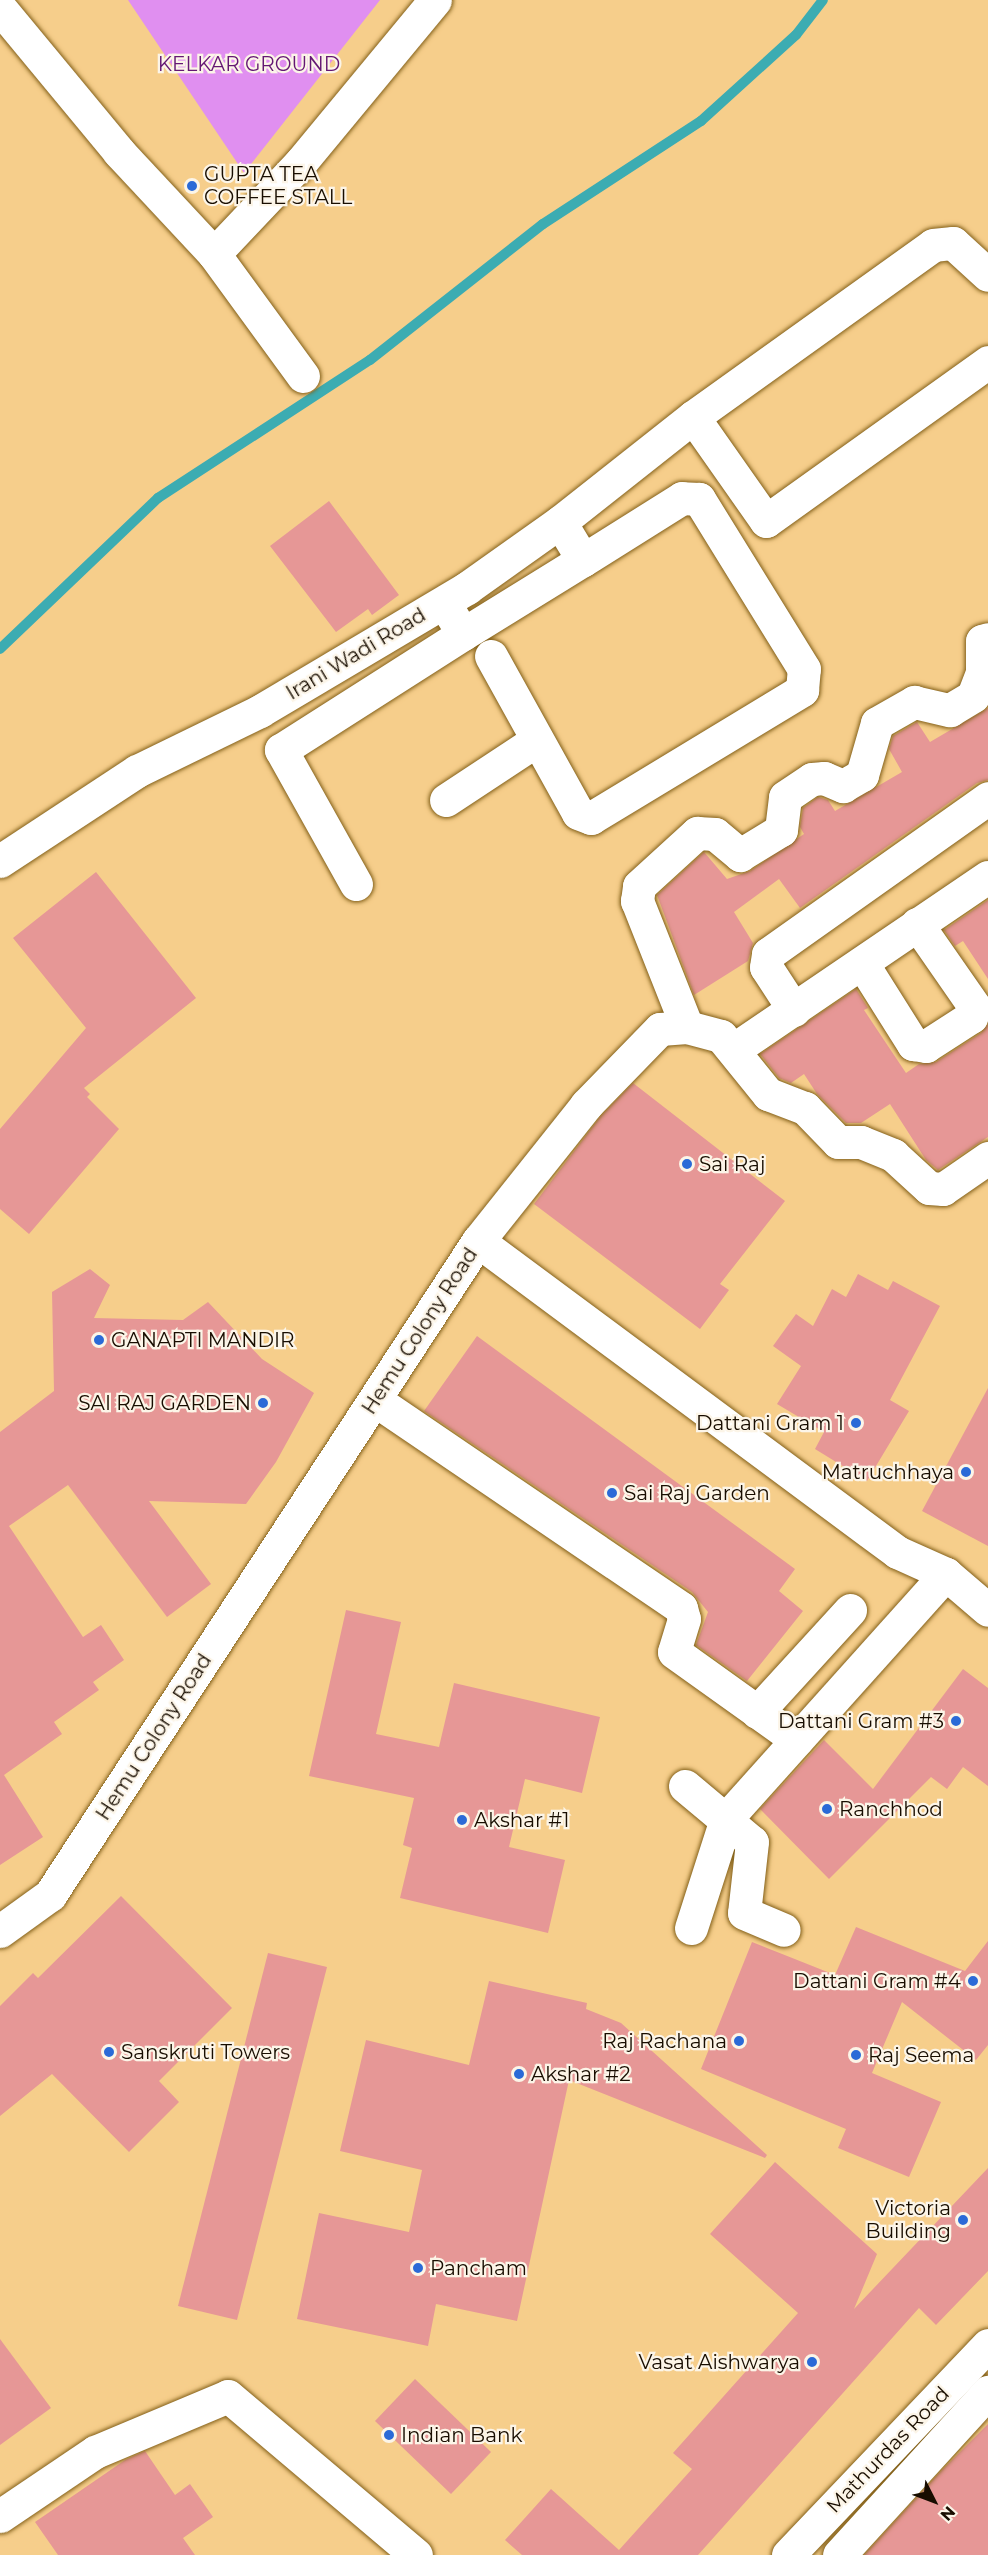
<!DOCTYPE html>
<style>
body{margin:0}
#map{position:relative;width:988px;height:2555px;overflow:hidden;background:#f6ce8b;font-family:Montserrat,sans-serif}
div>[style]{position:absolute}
.green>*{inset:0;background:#e08ff0}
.stream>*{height:10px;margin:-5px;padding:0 5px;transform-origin:5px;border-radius:5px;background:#3cacb2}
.building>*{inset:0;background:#e69796}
.roads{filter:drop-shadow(0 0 2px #836019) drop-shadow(0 0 2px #836019)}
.minor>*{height:33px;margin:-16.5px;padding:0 16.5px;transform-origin:16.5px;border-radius:16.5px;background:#fff}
.tertiary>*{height:33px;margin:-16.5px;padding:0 16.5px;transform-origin:16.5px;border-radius:16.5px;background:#fff}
.dots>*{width:16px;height:16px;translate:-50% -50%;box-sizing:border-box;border:3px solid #fcf5e8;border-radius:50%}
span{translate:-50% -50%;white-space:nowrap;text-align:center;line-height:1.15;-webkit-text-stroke:4.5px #fcf5e8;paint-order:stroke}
.park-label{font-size:20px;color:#641773}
.poi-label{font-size:20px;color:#180d00}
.left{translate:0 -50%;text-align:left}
.right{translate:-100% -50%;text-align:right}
.street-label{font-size:20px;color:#180d00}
.north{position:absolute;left:904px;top:2471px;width:60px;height:60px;-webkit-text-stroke:4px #fcf5e8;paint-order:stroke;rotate:132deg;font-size:16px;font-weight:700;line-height:24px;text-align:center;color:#180d00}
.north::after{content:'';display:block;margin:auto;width:21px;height:27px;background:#180d00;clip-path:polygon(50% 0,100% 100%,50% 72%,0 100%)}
</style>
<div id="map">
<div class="green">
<i style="clip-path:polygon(128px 0,380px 0,244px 173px)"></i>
</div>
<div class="stream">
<i style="left:0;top:649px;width:219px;rotate:-43.7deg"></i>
<i style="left:158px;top:498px;width:253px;rotate:-33.1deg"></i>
<i style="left:370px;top:360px;width:220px;rotate:-38.2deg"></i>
<i style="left:543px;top:224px;width:189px;rotate:-33.1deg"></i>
<i style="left:701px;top:121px;width:128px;rotate:-42.2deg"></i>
<i style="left:796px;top:35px;width:44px;rotate:-52.4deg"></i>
</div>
<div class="building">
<i style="clip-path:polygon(329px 501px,399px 595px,372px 615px,368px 609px,336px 632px,270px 546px)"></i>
<i style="clip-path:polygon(988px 708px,988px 780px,977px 783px,800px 908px,779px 879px,734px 912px,753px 943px,748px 961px,694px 995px,657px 895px,704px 852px,727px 879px,750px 871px,804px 834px,800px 827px,803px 808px,818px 797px,828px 800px,835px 811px,902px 772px,889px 749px,893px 736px,917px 722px,930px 742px)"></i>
<i style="clip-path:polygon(96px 872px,196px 998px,84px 1088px,90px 1094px,87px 1097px,119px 1129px,29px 1234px,0 1209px,0 1129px,86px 1028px,13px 938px)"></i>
<i style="clip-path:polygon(988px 900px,988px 979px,963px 941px,955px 946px,944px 930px)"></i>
<i style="clip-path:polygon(856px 989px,868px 1008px,864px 1010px,906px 1073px,919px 1064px,936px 1062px,981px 1033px,988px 1024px,988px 1137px,938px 1170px,926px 1160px,890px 1104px,861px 1123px,846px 1123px,817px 1094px,804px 1074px,791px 1083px,779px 1078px,760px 1054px)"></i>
<i style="clip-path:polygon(633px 1083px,785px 1201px,720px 1284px,729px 1290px,700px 1329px,534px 1204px,600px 1117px)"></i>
<i style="clip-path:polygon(90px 1269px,110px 1285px,94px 1318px,183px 1320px,208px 1302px,262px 1359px,314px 1393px,276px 1462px,246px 1504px,149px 1501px,211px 1584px,167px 1617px,68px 1485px,9px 1526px,83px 1637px,101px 1625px,124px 1660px,93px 1682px,99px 1690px,54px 1722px,62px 1734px,4px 1775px,43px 1837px,0 1865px,0 1432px,54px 1391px,52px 1292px)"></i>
<i style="clip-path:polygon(858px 1274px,888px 1290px,893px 1281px,940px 1306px,890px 1400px,909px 1411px,867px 1481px,815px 1449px,824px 1432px,777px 1404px,801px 1366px,773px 1346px,796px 1314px,813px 1326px,832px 1289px,846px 1297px)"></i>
<i style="clip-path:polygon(477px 1336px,795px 1569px,779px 1591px,803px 1611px,747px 1681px,696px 1645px,708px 1612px,692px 1592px,424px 1411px)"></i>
<i style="clip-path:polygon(988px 1388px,988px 1546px,922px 1511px)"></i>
<i style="clip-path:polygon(346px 1610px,401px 1622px,376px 1734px,439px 1747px,454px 1683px,600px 1717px,582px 1793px,525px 1779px,509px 1847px,565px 1860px,548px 1933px,400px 1898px,412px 1848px,403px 1845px,414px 1798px,309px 1776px)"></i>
<i style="clip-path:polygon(963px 1669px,988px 1688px,988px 1786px,963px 1767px,947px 1789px,931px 1777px,829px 1879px,760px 1809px,824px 1740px,873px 1789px)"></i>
<i style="clip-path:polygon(121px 1896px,232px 2008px,159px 2081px,179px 2102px,129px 2152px,52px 2074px,0 2116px,0 2006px,33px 1973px,38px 1978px)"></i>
<i style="clip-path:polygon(856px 1927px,965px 1971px,988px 1941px,988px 2045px,976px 2060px,902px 2002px,872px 2073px,941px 2102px,909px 2177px,838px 2148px,846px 2129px,701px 2069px,752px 1942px,835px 1975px)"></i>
<i style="clip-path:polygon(268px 1953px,327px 1967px,237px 2320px,178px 2306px)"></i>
<i style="clip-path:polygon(489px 1981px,587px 2003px,586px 2009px,621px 2023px,767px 2155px,765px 2158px,569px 2080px,517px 2321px,436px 2304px,428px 2346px,297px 2319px,319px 2213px,409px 2232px,422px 2170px,340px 2151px,366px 2040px,469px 2065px)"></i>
<i style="clip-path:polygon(775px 2162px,877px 2254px,854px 2309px,988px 2168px,988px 2271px,936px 2325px,919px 2308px,698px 2555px,522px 2555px,505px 2540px,551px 2489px,619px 2550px,692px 2469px,673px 2453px,798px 2313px,710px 2234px)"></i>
<i style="clip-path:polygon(0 2339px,51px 2408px,0 2445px)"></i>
<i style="clip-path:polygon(415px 2379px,491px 2452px,451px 2494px,375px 2421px)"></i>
<i style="clip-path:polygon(988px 2424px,988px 2555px,864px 2555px,940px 2472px)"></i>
<i style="clip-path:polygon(145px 2451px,175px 2495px,190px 2484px,213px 2517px,183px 2538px,195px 2555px,58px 2555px,35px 2522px,125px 2460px)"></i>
</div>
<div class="roads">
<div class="minor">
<i style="left:0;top:8px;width:187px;rotate:50.4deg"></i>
<i style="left:119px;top:152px;width:139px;rotate:47deg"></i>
<i style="left:214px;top:254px;width:151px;rotate:53.9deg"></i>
<i style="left:214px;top:254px;width:127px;rotate:-46.6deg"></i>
<i style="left:301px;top:162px;width:210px;rotate:-50.4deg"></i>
<i style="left:693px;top:417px;width:127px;rotate:54.9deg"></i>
<i style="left:766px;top:521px;width:273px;rotate:-35.6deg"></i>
<i style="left:451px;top:614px;width:23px;rotate:59deg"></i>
<i style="left:463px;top:634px;width:141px;rotate:-31.7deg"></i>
<i style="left:491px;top:656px;width:179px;rotate:61deg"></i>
<i style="left:578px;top:813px;width:14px;rotate:21deg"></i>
<i style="left:591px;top:818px;width:247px;rotate:-31.2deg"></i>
<i style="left:802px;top:690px;width:21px;rotate:-85deg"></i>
<i style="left:804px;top:669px;width:200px;rotate:-121.7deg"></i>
<i style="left:699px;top:499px;width:17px;rotate:-177deg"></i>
<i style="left:682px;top:498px;width:117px;rotate:147.9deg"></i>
<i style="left:583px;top:560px;width:44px;rotate:-121.2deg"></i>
<i style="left:446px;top:800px;width:109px;rotate:-33.4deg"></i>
<i style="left:0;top:861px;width:164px;rotate:-33.3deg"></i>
<i style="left:137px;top:771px;width:137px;rotate:-26deg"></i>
<i style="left:260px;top:711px;width:241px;rotate:-30.7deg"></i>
<i style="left:467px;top:588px;width:114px;rotate:-35.4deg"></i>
<i style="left:560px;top:522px;width:169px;rotate:-38.3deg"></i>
<i style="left:693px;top:417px;width:295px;rotate:-35.6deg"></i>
<i style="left:933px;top:245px;width:20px;rotate:-6deg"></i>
<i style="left:953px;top:243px;width:47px;rotate:42.4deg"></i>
<i style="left:356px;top:884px;width:154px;rotate:-119.2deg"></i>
<i style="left:281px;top:750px;width:216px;rotate:-32.5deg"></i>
<i style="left:862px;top:963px;width:96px;rotate:57.8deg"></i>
<i style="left:913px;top:1044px;width:13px;rotate:9deg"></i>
<i style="left:926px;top:1046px;width:54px;rotate:-32.8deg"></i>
<i style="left:971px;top:1017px;width:11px;rotate:-75deg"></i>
<i style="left:974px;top:1006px;width:100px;rotate:-124.8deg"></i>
<i style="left:794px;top:1010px;width:51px;rotate:-123.1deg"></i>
<i style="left:766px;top:967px;width:13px;rotate:-81deg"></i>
<i style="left:768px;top:954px;width:270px;rotate:-35.3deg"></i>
<i style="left:687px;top:1027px;width:136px;rotate:-111.6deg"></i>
<i style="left:637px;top:901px;width:15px;rotate:-82deg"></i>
<i style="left:639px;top:886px;width:79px;rotate:-42.4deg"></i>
<i style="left:697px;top:833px;width:18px;rotate:3deg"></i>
<i style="left:715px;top:834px;width:33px;rotate:40deg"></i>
<i style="left:740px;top:855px;width:48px;rotate:-31.4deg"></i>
<i style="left:781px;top:830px;width:33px;rotate:-83deg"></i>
<i style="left:785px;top:797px;width:32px;rotate:-34deg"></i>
<i style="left:812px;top:779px;width:12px;rotate:-5deg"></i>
<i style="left:824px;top:778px;width:21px;rotate:23deg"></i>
<i style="left:843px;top:786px;width:22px;rotate:-30deg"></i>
<i style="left:862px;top:775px;width:54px;rotate:-73.9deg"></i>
<i style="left:877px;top:723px;width:43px;rotate:-29.6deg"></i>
<i style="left:914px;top:702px;width:37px;rotate:13deg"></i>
<i style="left:950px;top:710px;width:27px;rotate:-31deg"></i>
<i style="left:973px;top:696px;width:26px;rotate:-69deg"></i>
<i style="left:982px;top:672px;width:31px;rotate:-90deg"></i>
<i style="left:982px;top:641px;width:6px;rotate:-18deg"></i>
<i style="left:733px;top:1050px;width:308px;rotate:-34.2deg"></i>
<i style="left:478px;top:1241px;width:522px;rotate:36.58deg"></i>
<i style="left:897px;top:1552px;width:54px;rotate:24.2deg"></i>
<i style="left:946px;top:1574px;width:55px;rotate:40.6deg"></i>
<i style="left:375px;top:1400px;width:370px;rotate:34.2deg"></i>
<i style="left:681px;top:1608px;width:11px;rotate:75deg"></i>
<i style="left:684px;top:1619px;width:34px;rotate:107deg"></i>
<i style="left:674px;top:1652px;width:151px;rotate:35.6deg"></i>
<i style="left:757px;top:1712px;width:138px;rotate:-47.6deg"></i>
<i style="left:685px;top:1786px;width:87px;rotate:39.9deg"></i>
<i style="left:752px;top:1842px;width:71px;rotate:96.4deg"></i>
<i style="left:744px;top:1913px;width:43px;rotate:23deg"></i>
<i style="left:691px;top:1928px;width:114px;rotate:-72.2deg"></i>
<i style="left:726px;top:1819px;width:329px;rotate:-48.1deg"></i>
<i style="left:0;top:1931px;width:62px;rotate:-35.8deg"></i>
<i style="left:50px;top:1895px;width:782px;rotate:-56.8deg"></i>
<i style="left:478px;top:1241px;width:174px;rotate:-51.5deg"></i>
<i style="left:586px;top:1105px;width:106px;rotate:-45.8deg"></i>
<i style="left:660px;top:1029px;width:27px;rotate:-4deg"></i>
<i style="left:687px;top:1027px;width:35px;rotate:15deg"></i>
<i style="left:721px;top:1036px;width:75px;rotate:51deg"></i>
<i style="left:768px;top:1094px;width:40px;rotate:21deg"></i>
<i style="left:805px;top:1108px;width:47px;rotate:45.9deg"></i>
<i style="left:838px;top:1142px;width:23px"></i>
<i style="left:861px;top:1142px;width:35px;rotate:22deg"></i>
<i style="left:893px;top:1155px;width:49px;rotate:42.5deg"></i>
<i style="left:929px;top:1188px;width:14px;rotate:4deg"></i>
<i style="left:943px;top:1189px;width:55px;rotate:-34.6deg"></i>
</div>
<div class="tertiary">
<i style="left:0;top:2516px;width:115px;rotate:-34deg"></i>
<i style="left:95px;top:2452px;width:144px;rotate:-22.8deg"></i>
<i style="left:228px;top:2396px;width:246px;rotate:40.2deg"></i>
<i style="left:788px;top:2555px;width:290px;rotate:-46.4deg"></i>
<i style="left:839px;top:2555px;width:221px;rotate:-47.6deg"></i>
</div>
</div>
<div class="dots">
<i style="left:192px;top:186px;background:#2b6ad7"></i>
<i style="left:687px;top:1164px;background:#2b6ad7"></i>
<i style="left:99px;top:1340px;background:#2b6ad7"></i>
<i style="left:263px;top:1403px;background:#2b6ad7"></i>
<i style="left:856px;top:1423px;background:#2b6ad7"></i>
<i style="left:966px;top:1472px;background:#2b6ad7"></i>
<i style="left:612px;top:1493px;background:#2b6ad7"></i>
<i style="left:956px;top:1721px;background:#2b6ad7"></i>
<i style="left:827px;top:1809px;background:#2b6ad7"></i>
<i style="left:462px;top:1820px;background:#2b6ad7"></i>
<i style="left:973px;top:1981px;background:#2b6ad7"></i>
<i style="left:739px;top:2041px;background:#2b6ad7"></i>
<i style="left:109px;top:2052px;background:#2b6ad7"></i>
<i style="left:856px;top:2055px;background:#2b6ad7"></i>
<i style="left:519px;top:2074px;background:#2b6ad7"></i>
<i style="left:963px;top:2220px;background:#2b6ad7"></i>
<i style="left:418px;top:2268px;background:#2b6ad7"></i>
<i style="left:812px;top:2362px;background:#2b6ad7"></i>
<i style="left:389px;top:2435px;background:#2b6ad7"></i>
</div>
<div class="park-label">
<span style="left:249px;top:64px">KELKAR GROUND</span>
</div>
<div class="poi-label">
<span class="left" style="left:204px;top:186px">GUPTA TEA<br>COFFEE STALL</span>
<span class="left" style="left:699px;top:1164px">Sai Raj</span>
<span class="left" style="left:111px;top:1340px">GANAPTI MANDIR</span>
<span class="right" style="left:251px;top:1403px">SAI RAJ GARDEN</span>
<span class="right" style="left:844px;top:1423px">Dattani Gram 1</span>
<span class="right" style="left:954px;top:1472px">Matruchhaya</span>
<span class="left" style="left:624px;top:1493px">Sai Raj Garden</span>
<span class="right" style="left:944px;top:1721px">Dattani Gram #3</span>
<span class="left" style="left:839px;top:1809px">Ranchhod</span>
<span class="left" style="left:474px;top:1820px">Akshar #1</span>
<span class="right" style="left:961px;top:1981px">Dattani Gram #4</span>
<span class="right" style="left:727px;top:2041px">Raj Rachana</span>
<span class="left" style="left:121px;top:2052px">Sanskruti Towers</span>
<span class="left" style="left:868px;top:2055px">Raj Seema</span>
<span class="left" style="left:531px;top:2074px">Akshar #2</span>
<span class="right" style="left:951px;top:2220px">Victoria<br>Building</span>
<span class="left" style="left:430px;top:2268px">Pancham</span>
<span class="right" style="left:800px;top:2362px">Vasat Aishwarya</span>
<span class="left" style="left:401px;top:2435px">Indian Bank</span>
</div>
<div class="street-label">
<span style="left:356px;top:654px;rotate:-31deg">Irani Wadi Road</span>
<span style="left:420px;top:1331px;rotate:-57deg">Hemu Colony Road</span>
<span style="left:154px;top:1737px;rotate:-57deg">Hemu Colony Road</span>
<span style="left:888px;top:2450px;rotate:-46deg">Mathurdas Road</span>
</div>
<div class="north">N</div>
</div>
